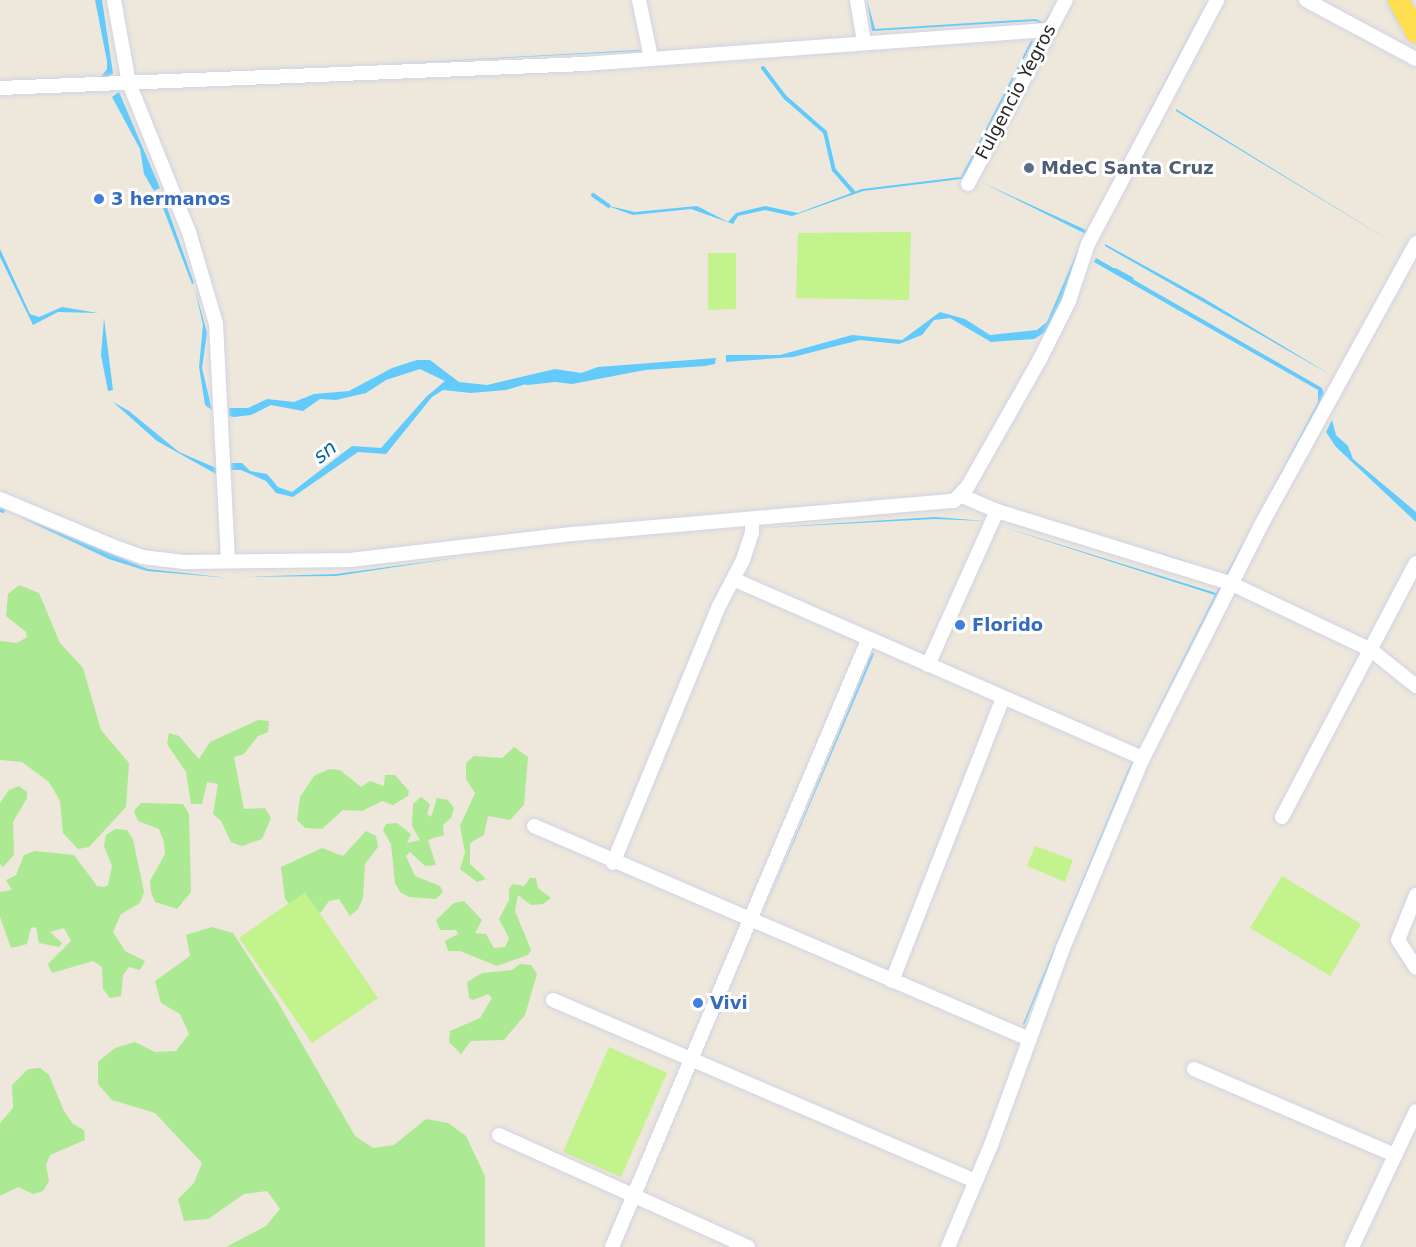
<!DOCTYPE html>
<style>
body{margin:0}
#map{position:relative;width:1416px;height:1247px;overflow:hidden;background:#eee7db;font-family:"DejaVu Sans",sans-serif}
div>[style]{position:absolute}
.green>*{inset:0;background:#abea92}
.pitch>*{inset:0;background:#c2f38c}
.water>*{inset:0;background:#63cbfb}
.stream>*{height:4px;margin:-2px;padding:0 2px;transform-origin:2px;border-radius:2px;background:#63cbfb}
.roads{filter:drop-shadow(0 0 2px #d0d3e5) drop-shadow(0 0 2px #d0d3e5)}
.street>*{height:14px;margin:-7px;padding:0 7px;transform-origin:7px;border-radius:7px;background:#fff}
.primary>*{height:21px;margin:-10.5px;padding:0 10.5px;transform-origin:10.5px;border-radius:10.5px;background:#ffdf4f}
.dots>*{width:16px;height:16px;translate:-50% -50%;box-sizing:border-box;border:3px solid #fff;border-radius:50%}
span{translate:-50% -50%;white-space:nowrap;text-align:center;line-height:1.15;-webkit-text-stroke:6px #fff;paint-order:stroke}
.street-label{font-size:18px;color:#2a2a2a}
.service-label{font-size:18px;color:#4e5e75;font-weight:700}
.left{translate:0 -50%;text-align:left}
.shop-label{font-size:18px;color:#366cbe;font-weight:700}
.water-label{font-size:20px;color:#0066a9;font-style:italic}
</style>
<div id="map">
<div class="green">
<i style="clip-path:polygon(19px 585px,39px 593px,60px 643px,83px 668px,101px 730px,129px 763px,126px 807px,89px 847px,78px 849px,63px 833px,60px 801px,49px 782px,22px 762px,0 760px,0 641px,17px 643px,27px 637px,26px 632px,6px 616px,8px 594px)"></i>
<i style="clip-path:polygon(258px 720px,269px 721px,268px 732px,258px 736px,244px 754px,234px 757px,244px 809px,265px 808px,271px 818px,262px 839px,242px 846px,231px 842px,221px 821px,213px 814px,218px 784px,207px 782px,202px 804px,191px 804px,186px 772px,167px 744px,169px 733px,179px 736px,199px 759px,210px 742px)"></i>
<i style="clip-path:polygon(514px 747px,528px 757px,524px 805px,510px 820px,488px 816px,484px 835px,470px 843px,470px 864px,486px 879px,477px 882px,460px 869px,465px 853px,460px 826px,475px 793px,466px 779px,466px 763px,474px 756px,502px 758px)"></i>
<i style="clip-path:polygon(329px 769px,340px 770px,361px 787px,370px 781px,384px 786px,385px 775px,395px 775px,409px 791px,408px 796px,393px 805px,382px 801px,362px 811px,343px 810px,322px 829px,305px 828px,297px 820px,300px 797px,314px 776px)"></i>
<i style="clip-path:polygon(19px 786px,27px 792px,27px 798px,13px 822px,14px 855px,3px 867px,0 864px,0 803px,9px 790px)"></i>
<i style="clip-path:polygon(421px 797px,430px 804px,427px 814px,431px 817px,437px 798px,448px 800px,454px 808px,451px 818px,443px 825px,444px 835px,428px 840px,436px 865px,425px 866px,410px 852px,406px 856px,415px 876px,440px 886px,443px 892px,436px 899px,409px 897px,400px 892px,395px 883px,391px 844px,383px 830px,386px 824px,397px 823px,411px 834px,407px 843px,420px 840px,412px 826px,413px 804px)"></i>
<i style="clip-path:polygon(141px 803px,183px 804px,189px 814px,191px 892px,177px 909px,155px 902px,151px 892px,150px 881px,165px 854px,164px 842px,159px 829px,138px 821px,134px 811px)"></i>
<i style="clip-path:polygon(115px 829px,127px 830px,133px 839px,144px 892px,140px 903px,121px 914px,113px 932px,125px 951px,145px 961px,140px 970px,129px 967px,123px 975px,121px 996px,110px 998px,103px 989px,102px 967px,93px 961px,52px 973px,48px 964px,71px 941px,64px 928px,50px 932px,62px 943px,59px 947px,39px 943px,36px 927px,31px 928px,27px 944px,11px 948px,0 917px,0 892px,12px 890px,6px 880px,16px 875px,24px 855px,35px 851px,74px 855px,97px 886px,104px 887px,108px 885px,112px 866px,104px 846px,106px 835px)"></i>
<i style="clip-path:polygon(366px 831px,376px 836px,378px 847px,365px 864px,363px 898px,358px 909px,350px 916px,339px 899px,329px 901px,310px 927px,285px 899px,281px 867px,322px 848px,343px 856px)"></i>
<i style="clip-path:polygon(530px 878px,536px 878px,538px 888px,551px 898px,543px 904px,531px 905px,518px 895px,515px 911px,531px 950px,528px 955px,497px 966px,460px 951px,448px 951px,445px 941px,458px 934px,456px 930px,440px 930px,436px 920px,454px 903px,464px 901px,482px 920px,475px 933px,486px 934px,494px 948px,505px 947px,509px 938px,499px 919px,509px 900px,509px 889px,513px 884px,524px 886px)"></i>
<i style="clip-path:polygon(212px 927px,233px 933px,279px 1004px,355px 1136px,373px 1148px,394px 1145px,426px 1119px,448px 1123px,466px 1136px,485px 1176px,485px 1247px,226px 1247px,266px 1226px,280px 1209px,267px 1191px,244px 1194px,208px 1219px,184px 1221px,178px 1199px,194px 1183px,202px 1163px,155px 1113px,112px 1100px,98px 1084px,98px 1062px,115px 1048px,135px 1042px,155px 1052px,176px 1051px,189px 1034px,180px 1014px,161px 1003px,155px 981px,190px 956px,186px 935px)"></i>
<i style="clip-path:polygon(520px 964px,531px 965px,537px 974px,525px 1015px,504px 1040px,471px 1041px,461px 1054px,449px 1042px,450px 1031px,480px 1018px,492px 998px,488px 994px,473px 1000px,469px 998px,467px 982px,482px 973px,512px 970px)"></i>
<i style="clip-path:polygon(40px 1068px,49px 1075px,64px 1111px,73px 1124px,84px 1130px,85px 1140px,50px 1155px,46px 1165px,49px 1181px,43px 1191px,33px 1194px,18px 1187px,0 1196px,0 1123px,13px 1108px,12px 1085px,28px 1069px)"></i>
</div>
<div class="pitch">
<i style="clip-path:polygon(911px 232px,909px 300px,796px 298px,798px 233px)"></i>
<i style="clip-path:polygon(708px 253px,736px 253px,736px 309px,708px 310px)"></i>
<i style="clip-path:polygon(1035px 846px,1073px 860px,1065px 882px,1027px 866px)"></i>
<i style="clip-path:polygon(1282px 876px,1361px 924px,1330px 976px,1250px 928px)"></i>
<i style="clip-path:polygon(305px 892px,378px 998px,312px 1043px,239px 938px)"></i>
<i style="clip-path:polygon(609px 1047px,667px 1073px,621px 1177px,563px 1152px)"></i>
</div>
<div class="water">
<i style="clip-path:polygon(95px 0,102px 0,113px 73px,110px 77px,101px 77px,107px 69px,107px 61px)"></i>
<i style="clip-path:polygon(867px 0,875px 29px,1036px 19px,1044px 23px,1059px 0,1044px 25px,1035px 21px,872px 31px)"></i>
<i style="clip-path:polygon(1207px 0,1088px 235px,979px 181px,1088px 231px)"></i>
<i style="clip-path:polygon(1031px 41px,1033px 41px,966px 173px,961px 179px,863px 191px,792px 216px,765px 210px,738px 216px,733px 224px,691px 209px,633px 215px,605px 205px,635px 212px,697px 206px,728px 222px,736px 213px,765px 206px,798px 213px,862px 189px,961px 177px)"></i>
<i style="clip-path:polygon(639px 50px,640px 51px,350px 66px)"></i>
<i style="clip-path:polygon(119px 92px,160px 188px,154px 191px,144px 174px,140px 149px,112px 97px)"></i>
<i style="clip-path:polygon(1176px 109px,1400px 247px,1176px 111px)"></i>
<i style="clip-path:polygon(164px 199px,194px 283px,192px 284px,160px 200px)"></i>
<i style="clip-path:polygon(1105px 244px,1205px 299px,1331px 375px,1105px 246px)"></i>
<i style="clip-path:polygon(1085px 247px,1051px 329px,1034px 339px,991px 342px,950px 318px,934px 320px,922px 335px,899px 344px,860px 340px,793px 357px,726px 362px,726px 355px,780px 355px,852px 335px,902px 340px,940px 312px,965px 319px,990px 335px,1037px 330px,1047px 322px,1077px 252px)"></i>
<i style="clip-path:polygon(0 249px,30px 314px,39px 317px,62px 307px,98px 313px,58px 312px,33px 325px,0 257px)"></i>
<i style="clip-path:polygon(1096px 258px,1322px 388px,1324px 394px,1257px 518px,1318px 402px,1318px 390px,1094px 262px)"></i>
<i style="clip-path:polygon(195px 289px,207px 333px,202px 368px,212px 410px,205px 405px,199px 367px,203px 325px)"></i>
<i style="clip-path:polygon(104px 318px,113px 390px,108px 391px,101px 355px)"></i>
<i style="clip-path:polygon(716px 358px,715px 364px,705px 366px,645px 370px,572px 384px,539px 380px,506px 390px,471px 393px,443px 390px,432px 397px,386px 454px,358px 452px,293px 497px,276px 493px,266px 481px,241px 470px,231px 470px,231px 463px,242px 463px,250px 471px,267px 474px,278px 487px,292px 492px,352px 446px,381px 448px,426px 397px,445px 381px,420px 369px,386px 380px,366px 393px,336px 400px,320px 399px,303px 411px,271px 405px,251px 415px,234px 417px,229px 416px,229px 408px,248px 408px,267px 399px,294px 402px,314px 394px,349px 391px,392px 368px,417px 360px,430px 360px,459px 382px,487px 385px,555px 369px,581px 373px,598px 367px)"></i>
<i style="clip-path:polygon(113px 402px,129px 411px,179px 452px,216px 468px,216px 474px,157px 441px)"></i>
<i style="clip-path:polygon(1332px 420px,1336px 435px,1348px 446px,1353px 459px,1416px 512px,1416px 522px,1336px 447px,1326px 432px)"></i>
<i style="clip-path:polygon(18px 516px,148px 569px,229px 578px,147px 571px,109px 559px)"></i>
<i style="clip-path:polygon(935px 517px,985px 521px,935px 519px,761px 528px)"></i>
<i style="clip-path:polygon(1000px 526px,1216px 593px,1221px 583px,1177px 574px,1189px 565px,1159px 552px,1225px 576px,1251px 528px,1140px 745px,1215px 595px)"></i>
<i style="clip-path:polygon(462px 557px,336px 576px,240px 577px,336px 574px)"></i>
<i style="clip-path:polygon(872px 653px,874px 654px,764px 912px)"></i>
<i style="clip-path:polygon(1131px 763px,1132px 763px,1024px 1025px,1023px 1024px)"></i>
</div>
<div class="stream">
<i style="left:763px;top:68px;width:38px;rotate:53deg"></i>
<i style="left:786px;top:98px;width:52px;rotate:41.1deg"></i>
<i style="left:825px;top:132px;width:39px;rotate:77deg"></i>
<i style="left:834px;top:170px;width:29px;rotate:49deg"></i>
<i style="left:593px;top:195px;width:19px;rotate:35deg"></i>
<i style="left:1115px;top:270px;width:19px;rotate:28deg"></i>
<i style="left:527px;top:383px;width:28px;rotate:-6deg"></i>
<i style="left:0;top:510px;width:3px;rotate:18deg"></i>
</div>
<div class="roads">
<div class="street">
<i style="left:114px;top:0;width:84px;rotate:79.8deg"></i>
<i style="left:129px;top:83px;width:161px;rotate:68.1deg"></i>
<i style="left:189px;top:232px;width:96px;rotate:73.6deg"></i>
<i style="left:216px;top:324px;width:237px;rotate:87.1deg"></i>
<i style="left:639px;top:0;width:59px;rotate:78.3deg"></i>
<i style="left:857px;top:0;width:43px;rotate:80.5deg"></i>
<i style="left:1306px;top:0;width:125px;rotate:28.2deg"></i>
<i style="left:0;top:88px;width:584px;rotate:-2.35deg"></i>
<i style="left:584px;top:64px;width:464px;rotate:-4.2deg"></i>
<i style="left:968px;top:184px;width:208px;rotate:-62deg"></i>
<i style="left:962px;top:496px;width:38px;rotate:23deg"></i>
<i style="left:997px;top:511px;width:244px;rotate:17.2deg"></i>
<i style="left:1230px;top:583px;width:156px;rotate:25.4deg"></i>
<i style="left:1371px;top:650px;width:58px;rotate:38.7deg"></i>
<i style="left:0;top:499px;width:125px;rotate:22.7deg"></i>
<i style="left:115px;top:547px;width:29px;rotate:20deg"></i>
<i style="left:142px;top:557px;width:42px;rotate:6.8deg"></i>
<i style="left:184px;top:562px;width:166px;rotate:-0.7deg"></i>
<i style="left:350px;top:560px;width:225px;rotate:-6.7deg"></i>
<i style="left:573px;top:534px;width:382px;rotate:-5deg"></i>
<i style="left:954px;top:501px;width:21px;rotate:-47deg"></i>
<i style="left:968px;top:486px;width:144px;rotate:-60.4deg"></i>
<i style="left:1039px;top:361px;width:67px;rotate:-63.4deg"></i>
<i style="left:1069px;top:301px;width:60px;rotate:-71.6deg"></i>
<i style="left:1088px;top:244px;width:276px;rotate:-62.1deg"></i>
<i style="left:735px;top:580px;width:445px;rotate:23.6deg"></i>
<i style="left:928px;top:665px;width:169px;rotate:-65.9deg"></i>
<i style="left:1282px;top:817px;width:287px;rotate:-62.2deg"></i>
<i style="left:534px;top:826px;width:539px;rotate:23.28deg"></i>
<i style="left:613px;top:863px;width:276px;rotate:-67.6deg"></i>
<i style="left:718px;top:608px;width:54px;rotate:-62.5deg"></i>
<i style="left:743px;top:560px;width:28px;rotate:-72deg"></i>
<i style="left:752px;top:533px;width:14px;rotate:-90deg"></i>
<i style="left:1416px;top:895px;width:48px;rotate:111.8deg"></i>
<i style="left:1398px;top:940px;width:33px;rotate:57deg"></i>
<i style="left:892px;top:981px;width:304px;rotate:-68.6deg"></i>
<i style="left:553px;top:1000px;width:460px;rotate:23.2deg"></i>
<i style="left:1194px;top:1069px;width:219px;rotate:23.2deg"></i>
<i style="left:499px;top:1135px;width:273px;rotate:24.2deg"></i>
<i style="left:612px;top:1247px;width:659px;rotate:-67.13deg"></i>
<i style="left:948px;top:1247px;width:111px;rotate:-67.1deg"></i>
<i style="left:991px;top:1145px;width:210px;rotate:-69.9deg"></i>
<i style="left:1063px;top:948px;width:206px;rotate:-67.2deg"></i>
<i style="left:1143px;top:758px;width:259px;rotate:-63.1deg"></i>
<i style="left:1260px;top:527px;width:324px;rotate:-61.2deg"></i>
<i style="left:1352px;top:1247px;width:150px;rotate:-64.8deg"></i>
</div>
<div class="primary">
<i style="left:1398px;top:0;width:37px;rotate:61deg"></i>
</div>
</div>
<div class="dots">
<i style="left:1029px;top:168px;background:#5c6f8a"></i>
<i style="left:99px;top:199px;background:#3f7fe0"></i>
<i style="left:960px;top:625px;background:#3f7fe0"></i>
<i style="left:698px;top:1003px;background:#3f7fe0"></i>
</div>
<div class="street-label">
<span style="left:1016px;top:92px;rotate:-62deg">Fulgencio Yegros</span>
</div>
<div class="service-label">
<span class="left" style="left:1041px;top:168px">MdeC Santa Cruz</span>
</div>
<div class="shop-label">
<span class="left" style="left:111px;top:199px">3 hermanos</span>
<span class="left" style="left:972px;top:625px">Florido</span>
<span class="left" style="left:710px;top:1003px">Vivi</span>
</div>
<div class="water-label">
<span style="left:325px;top:452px;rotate:-37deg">sn</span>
</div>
</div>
